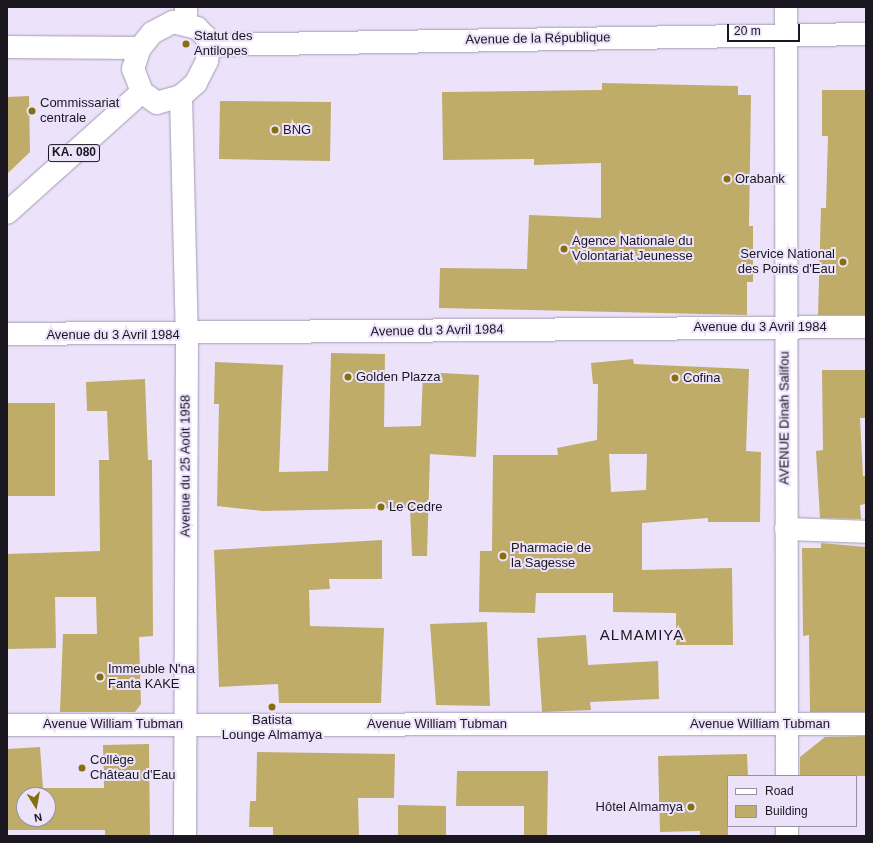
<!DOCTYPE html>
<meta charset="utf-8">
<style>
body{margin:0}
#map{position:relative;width:873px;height:843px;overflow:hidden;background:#ece3fb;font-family:Helvetica,sans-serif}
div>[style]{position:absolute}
.building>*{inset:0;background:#beac68}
.roads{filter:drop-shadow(0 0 1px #a39bb2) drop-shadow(0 0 1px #a39bb2)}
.street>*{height:22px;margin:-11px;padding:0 11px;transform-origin:11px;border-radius:11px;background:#fff}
.secondary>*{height:22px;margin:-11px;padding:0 11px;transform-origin:11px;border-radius:11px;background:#fff}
.primary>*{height:22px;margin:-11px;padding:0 11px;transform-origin:11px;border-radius:11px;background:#fff}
.dots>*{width:11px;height:11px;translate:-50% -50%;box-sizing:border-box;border:2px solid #ece3fb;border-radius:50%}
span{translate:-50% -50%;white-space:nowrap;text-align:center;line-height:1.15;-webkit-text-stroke:4px #ece3fb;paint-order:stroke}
.shield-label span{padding:1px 3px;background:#ece3fb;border:1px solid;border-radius:3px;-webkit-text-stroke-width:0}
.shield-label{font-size:12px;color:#1a1720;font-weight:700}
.poi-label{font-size:13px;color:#1a1720}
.left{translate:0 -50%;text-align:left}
.right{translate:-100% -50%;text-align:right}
.street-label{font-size:13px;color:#1a1720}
.quarter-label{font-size:15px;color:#1a1720;letter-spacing:1px}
.frame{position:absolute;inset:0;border:8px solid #1a1720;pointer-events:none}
.legend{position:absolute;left:727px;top:775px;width:130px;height:52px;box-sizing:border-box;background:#ece3fb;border:1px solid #9891a3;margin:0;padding:5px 7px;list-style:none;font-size:12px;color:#1a1720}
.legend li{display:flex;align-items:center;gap:8px;height:20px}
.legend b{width:20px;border:1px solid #9891a3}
.north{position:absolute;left:16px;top:787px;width:40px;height:40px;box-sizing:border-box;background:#ece3fb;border:1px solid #9891a3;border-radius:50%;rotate:169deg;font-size:11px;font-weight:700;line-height:16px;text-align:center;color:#1a1720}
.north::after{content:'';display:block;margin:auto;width:14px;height:18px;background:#856f0f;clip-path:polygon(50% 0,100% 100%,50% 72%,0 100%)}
.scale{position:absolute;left:727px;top:24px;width:73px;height:18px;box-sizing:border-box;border:2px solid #1a1720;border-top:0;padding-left:5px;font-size:12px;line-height:14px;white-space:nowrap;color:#1a1720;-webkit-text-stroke:3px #ece3fb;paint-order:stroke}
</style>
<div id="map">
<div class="building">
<i style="clip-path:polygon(602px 83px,738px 86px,738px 95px,751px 95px,749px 226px,753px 226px,753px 282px,747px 282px,747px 315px,439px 308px,440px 268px,527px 269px,529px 215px,601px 218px,601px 163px,534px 165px,534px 159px,443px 160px,442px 92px,602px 90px)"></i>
<i style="clip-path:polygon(822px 90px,866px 90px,866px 315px,818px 315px,821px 208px,826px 208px,828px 136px,822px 136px)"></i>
<i style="clip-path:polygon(29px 96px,30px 152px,7px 174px,7px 97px)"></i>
<i style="clip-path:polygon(220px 101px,331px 102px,330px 161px,219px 159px)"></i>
<i style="clip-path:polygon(331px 353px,385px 354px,384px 427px,421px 426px,423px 372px,479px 375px,476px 457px,430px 454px,427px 556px,412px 556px,410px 508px,262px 511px,217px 506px,219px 404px,214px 404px,215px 362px,283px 365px,279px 472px,328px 471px)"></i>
<i style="clip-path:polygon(evenodd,633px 359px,634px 364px,749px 369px,746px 451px,761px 452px,760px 522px,708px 522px,708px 518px,642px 523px,642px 570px,732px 568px,733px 645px,676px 645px,676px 613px,613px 612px,613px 593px,536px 593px,535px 613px,479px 612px,480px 551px,492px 551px,493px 455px,558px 455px,557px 448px,597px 440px,598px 384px,593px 384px,591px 363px,633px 359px,609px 454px,647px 454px,646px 490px,611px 492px,609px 454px)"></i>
<i style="clip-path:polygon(822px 370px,866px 370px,866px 418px,860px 418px,863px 476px,866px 476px,866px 504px,860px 505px,861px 519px,820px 518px,816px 451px,823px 450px)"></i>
<i style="clip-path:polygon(145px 379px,148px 460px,152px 460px,153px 636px,139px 637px,141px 704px,135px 712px,60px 712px,63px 634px,97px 634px,96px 597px,55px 597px,56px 648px,7px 649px,7px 554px,100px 551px,99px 460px,109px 460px,107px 411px,87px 411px,86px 382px)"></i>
<i style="clip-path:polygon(7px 403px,55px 403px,55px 496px,7px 496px)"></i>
<i style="clip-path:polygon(382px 540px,382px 579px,329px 579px,330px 589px,309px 590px,310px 626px,384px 628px,381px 703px,279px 703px,278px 684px,219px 687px,214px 550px)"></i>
<i style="clip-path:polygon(821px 543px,866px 547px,866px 712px,810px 712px,809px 635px,803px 636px,802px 548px,821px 548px)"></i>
<i style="clip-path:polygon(487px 622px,490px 706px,436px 705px,430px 624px)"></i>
<i style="clip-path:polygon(586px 635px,588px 665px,658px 661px,659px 699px,590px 702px,591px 710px,542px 712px,537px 638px)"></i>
<i style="clip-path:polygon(866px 736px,866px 776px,800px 776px,800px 757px,825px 737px)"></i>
<i style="clip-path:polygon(evenodd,149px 744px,150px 836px,105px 836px,105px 830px,7px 830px,7px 749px,40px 747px,43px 788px,104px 788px,103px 745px,149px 744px,24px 795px,48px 795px,48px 819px,24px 819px,24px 795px)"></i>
<i style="clip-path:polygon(257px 752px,395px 754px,394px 798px,358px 798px,359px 836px,273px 836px,273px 827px,249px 827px,250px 801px,256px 801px)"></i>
<i style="clip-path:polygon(747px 754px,748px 776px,728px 776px,728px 836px,700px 836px,700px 831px,660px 832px,658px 756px)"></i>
<i style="clip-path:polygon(457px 771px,548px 771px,547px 836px,524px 836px,524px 806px,456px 806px)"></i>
<i style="clip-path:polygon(398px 805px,446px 806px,446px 836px,398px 836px)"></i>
</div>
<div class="roads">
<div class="street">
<i style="left:186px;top:23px;width:16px;rotate:-90deg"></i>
<i style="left:786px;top:37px;width:739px;rotate:89.92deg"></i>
<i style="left:181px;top:96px;width:239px;rotate:88.6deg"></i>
<i style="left:187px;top:335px;width:501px;rotate:90.23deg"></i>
<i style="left:7px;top:334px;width:859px;rotate:-0.47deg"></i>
<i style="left:786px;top:529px;width:80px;rotate:2.1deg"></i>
<i style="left:7px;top:725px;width:859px;rotate:-0.07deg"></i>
<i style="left:787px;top:836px;width:10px;rotate:-90deg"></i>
</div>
<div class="secondary">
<i style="left:786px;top:37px;width:30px;rotate:-90deg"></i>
<i style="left:7px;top:47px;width:133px;rotate:0.4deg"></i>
</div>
<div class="primary">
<i style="left:173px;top:22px;width:25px;rotate:14deg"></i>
<i style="left:197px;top:28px;width:13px;rotate:45deg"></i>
<i style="left:206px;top:37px;width:9px;rotate:63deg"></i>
<i style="left:210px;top:45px;width:16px;rotate:101deg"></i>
<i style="left:207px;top:61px;width:25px;rotate:117deg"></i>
<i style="left:196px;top:83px;width:20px;rotate:139deg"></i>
<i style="left:181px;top:96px;width:25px;rotate:164deg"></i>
<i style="left:157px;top:103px;width:19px;rotate:-144deg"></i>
<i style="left:142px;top:92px;width:25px;rotate:-111deg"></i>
<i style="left:133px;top:69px;width:22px;rotate:-72deg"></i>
<i style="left:140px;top:48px;width:19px;rotate:-51deg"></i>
<i style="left:152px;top:33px;width:24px;rotate:-28deg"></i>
<i style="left:210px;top:45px;width:656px;rotate:-0.96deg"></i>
<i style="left:7px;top:213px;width:181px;rotate:-41.9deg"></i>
</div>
</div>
<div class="dots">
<i style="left:186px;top:44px;background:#856f0f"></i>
<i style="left:32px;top:111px;background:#856f0f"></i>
<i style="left:275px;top:130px;background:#856f0f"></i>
<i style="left:727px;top:179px;background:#856f0f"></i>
<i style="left:564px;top:249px;background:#856f0f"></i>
<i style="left:843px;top:262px;background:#856f0f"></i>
<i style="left:348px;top:377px;background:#856f0f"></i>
<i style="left:675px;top:378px;background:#856f0f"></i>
<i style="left:381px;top:507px;background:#856f0f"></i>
<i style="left:503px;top:556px;background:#856f0f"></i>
<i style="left:100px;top:677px;background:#856f0f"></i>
<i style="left:272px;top:707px;background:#856f0f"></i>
<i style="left:82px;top:768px;background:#856f0f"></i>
<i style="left:691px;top:807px;background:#856f0f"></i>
</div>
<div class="shield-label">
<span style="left:74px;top:153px">KA. 080</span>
</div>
<div class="poi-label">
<span class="left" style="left:194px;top:44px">Statut des<br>Antilopes</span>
<span class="left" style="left:40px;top:111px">Commissariat<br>centrale</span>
<span class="left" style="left:283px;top:130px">BNG</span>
<span class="left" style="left:735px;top:179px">Orabank</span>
<span class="left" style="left:572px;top:249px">Agence Nationale du<br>Volontariat Jeunesse</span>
<span class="right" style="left:835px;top:262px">Service National<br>des Points d'Eau</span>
<span class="left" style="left:356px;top:377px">Golden Plazza</span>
<span class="left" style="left:683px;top:378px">Cofina</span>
<span class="left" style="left:389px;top:507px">Le Cedre</span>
<span class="left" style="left:511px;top:556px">Pharmacie de<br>la Sagesse</span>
<span class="left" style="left:108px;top:677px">Immeuble N'na<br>Fanta KAKE</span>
<span style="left:272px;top:728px">Batista<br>Lounge Almamya</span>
<span class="left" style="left:90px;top:768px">Collège<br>Château d'Eau</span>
<span class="right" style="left:683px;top:807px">Hôtel Almamya</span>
</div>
<div class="street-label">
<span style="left:538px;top:39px;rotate:-1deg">Avenue de la République</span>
<span style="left:760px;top:327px">Avenue du 3 Avril 1984</span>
<span style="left:437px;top:331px;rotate:-1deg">Avenue du 3 Avril 1984</span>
<span style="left:113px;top:335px">Avenue du 3 Avril 1984</span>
<span style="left:785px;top:418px;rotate:-90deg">AVENUE Dinah Salifou</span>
<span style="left:186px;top:466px;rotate:-90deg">Avenue du 25 Août 1958</span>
<span style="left:113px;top:724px">Avenue William Tubman</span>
<span style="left:437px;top:724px">Avenue William Tubman</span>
<span style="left:760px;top:724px">Avenue William Tubman</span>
</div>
<div class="quarter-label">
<span style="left:642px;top:635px">ALMAMIYA</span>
</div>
<div class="frame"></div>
<ul class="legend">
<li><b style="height:5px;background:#fff"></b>Road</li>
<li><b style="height:11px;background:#beac68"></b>Building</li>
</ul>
<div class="north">N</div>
<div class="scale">20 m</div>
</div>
